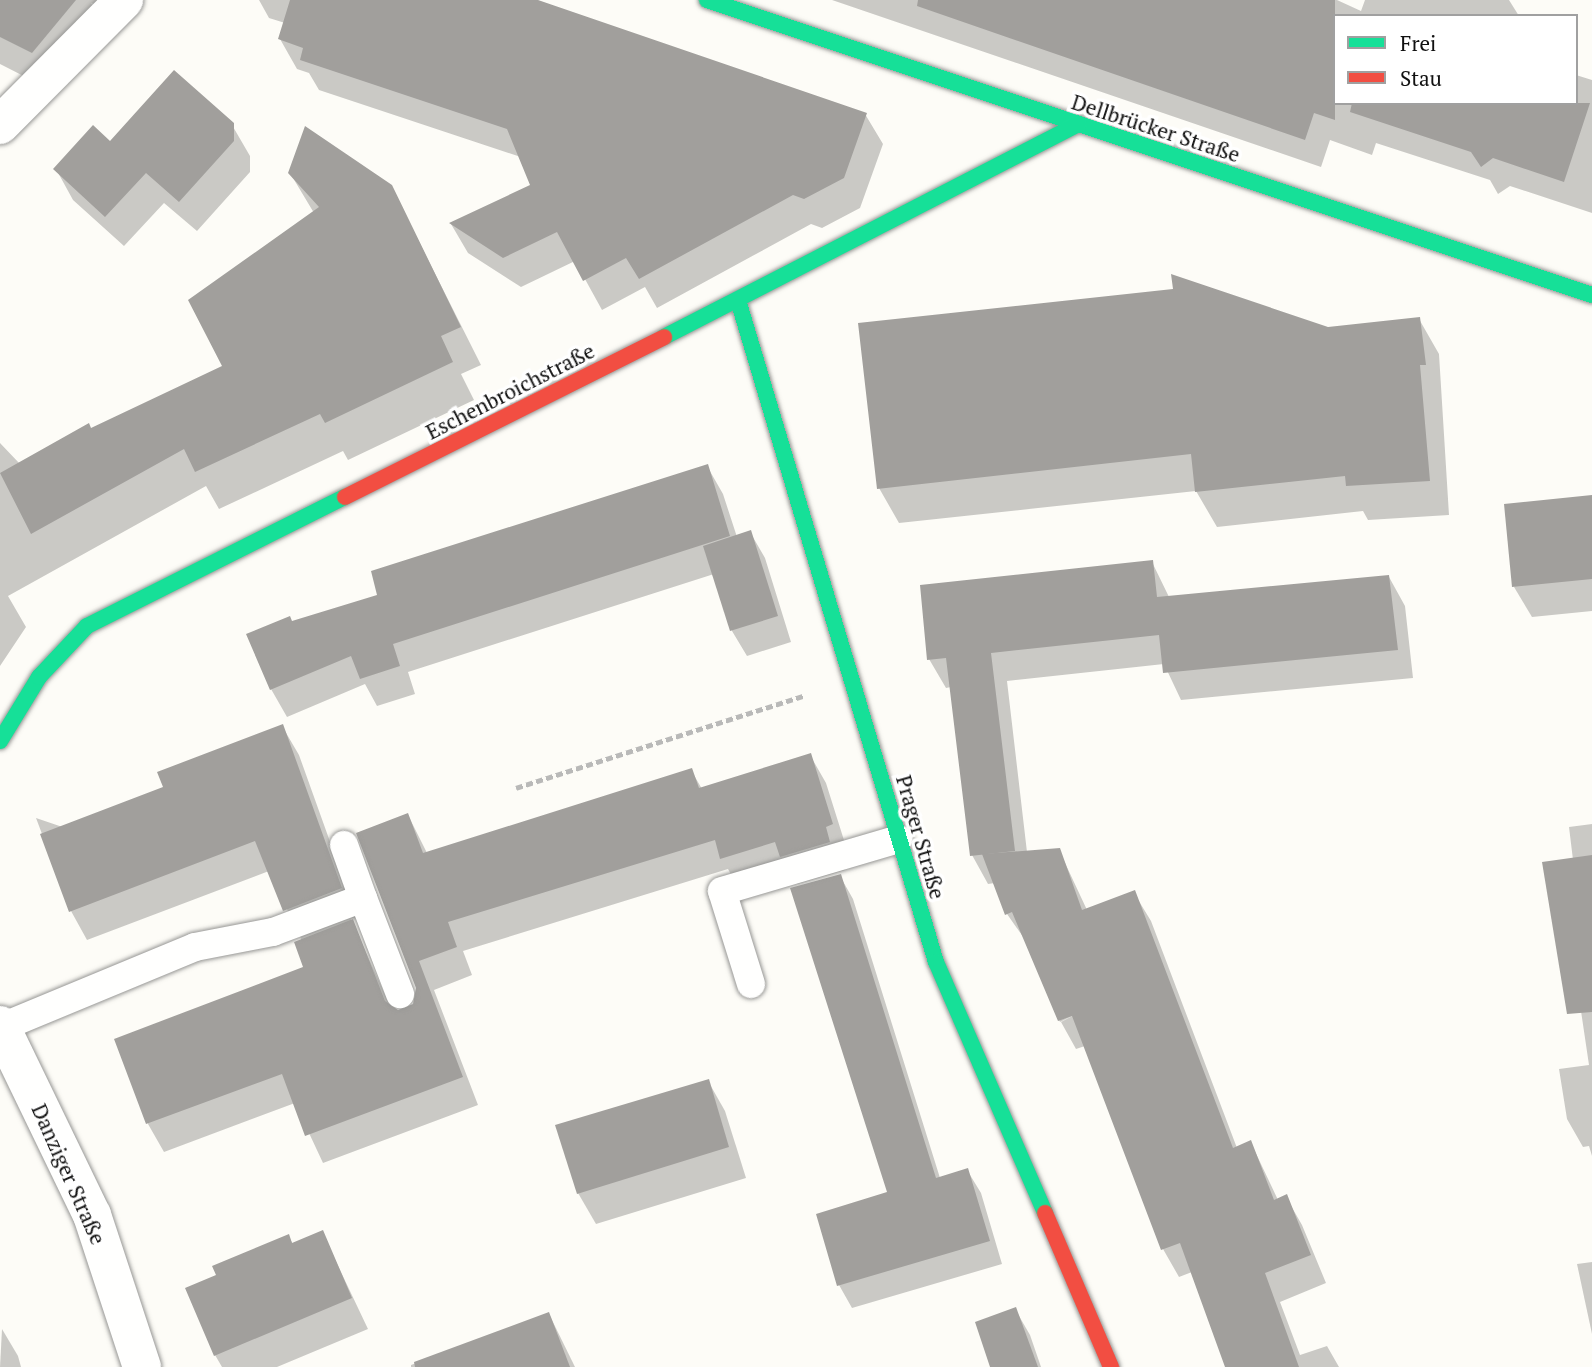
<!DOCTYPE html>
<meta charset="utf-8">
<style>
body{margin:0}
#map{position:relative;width:1592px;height:1367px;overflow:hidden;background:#fdfcf7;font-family:"PT Serif",serif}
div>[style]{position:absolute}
.shadow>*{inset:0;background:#0003}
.building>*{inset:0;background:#a19f9c}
.path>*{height:4.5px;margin-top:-2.25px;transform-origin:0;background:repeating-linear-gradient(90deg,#b9b9b8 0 7px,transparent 0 10.5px)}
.roads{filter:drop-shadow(0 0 2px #979795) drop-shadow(0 0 2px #979795)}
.lane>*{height:28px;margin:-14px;padding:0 14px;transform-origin:14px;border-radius:14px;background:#fffffe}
.street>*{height:38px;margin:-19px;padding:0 19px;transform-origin:19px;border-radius:19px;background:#fffffe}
.fast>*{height:16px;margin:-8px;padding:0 8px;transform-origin:8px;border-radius:8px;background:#16e098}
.jam>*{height:16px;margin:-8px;padding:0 8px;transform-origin:8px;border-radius:8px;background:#f24e42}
span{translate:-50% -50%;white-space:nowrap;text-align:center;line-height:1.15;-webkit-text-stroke:7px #fff;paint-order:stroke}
.street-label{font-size:21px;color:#111}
.legend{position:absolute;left:1333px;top:14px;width:245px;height:91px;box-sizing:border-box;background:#fff;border:2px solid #a0a0a0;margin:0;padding:9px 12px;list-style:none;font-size:21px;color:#111}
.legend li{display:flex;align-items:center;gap:14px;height:35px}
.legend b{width:35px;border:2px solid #a0a0a0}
</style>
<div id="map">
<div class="shadow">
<i style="clip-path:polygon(0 0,132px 0,120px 14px,91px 3px,107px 30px,55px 92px,0 64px)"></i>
<i style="clip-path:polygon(259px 0,536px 0,865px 114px,883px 144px,860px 208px,822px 228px,811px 224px,657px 308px,645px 287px,602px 310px,575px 261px,521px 287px,468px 253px,451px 224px,566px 172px,319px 90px,309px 73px,297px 69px,280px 39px,285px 23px,269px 18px)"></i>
<i style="clip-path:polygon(832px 0,1337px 0,1361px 11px,1365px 0,1509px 0,1519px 16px,1335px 16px,1335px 103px,1576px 103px,1576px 75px,1592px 80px,1592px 213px,1510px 186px,1498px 194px,1490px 180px,1376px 143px,1372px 155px,1330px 140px,1321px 167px)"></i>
<i style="clip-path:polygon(232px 125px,250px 156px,250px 172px,197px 231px,164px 203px,124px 246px,73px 200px,56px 169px,111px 144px)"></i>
<i style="clip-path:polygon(290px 173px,391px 186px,481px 365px,461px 374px,474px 400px,348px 460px,343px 451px,219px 509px,206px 486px,8px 596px,26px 627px,0 666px,0 443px,20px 464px,224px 367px,314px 213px)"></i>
<i style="clip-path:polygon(1419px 319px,1439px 354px,1449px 515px,1368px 520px,1363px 511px,1217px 527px,1196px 491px,899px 523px,879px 488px,1327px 328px)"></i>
<i style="clip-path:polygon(707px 466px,723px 494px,737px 537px,750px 532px,765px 558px,791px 642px,747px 656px,732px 631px,714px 574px,408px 672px,415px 694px,377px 706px,365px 684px,287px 717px,271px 689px,292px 623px,379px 596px)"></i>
<i style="clip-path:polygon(1592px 497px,1592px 611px,1532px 617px,1514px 587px)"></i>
<i style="clip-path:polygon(1152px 562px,1169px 597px,1389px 577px,1405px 606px,1413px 678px,1181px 700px,1164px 664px,1007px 681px,1027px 852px,1059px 850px,1087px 910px,1134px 893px,1151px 921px,1237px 1148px,1251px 1143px,1278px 1200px,1286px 1197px,1302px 1225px,1326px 1283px,1280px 1302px,1300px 1355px,1327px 1346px,1339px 1367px,1226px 1367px,1192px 1272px,1179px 1277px,1163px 1249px,1085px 1046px,1076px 1049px,1061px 1022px,1080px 1012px,1060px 1022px,1026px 941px,1007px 914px,995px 883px,988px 884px,972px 855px,951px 687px,946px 688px,929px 659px)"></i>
<i style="clip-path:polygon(282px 726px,299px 755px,357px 917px,351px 919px,391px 1008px,398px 1012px,415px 1005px,417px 988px,408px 815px,427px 853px,691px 770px,702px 789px,810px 755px,826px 783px,848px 853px,840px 855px,845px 870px,797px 884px,790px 871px,738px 887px,728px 869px,463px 951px,472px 975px,434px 990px,478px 1105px,323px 1163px,295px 1103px,164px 1152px,148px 1124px,116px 1040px,305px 968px,302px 941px,269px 871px,87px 940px,71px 911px,36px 818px,89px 836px,165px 788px)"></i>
<i style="clip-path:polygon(1592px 824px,1592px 1156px,1589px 1146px,1583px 1147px,1567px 1119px,1559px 1069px,1589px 1065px,1574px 964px,1573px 860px,1569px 827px)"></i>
<i style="clip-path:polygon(840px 876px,853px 899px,940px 1178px,967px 1170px,981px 1193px,1002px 1264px,852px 1308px,839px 1285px,818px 1215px,889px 1194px)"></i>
<i style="clip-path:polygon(708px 1081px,725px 1111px,746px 1178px,596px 1224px,578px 1193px)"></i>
<i style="clip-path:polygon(322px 1232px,368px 1329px,277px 1367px,222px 1367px,215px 1355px,218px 1276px,288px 1236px,293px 1244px)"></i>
<i style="clip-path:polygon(1592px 1262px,1592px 1334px,1577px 1264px)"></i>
<i style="clip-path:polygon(1015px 1309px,1030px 1335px,1041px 1367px,993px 1367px)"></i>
<i style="clip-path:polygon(549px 1314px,575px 1367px,411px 1367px,411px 1365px)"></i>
<i style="clip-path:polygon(2px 1329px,18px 1356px,21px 1367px,0 1367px)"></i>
</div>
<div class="building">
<i style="clip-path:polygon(0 0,76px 0,32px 53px,0 37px)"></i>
<i style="clip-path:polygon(290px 0,538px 0,867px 113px,844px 178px,804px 199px,793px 195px,639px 279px,626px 258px,583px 281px,557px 232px,503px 258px,449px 223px,530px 185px,507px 129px,300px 60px,303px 48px,278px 39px)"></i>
<i style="clip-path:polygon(918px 0,1335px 0,1335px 120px,1314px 113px,1305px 140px,917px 6px)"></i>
<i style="clip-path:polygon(174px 70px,234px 123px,234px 141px,179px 202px,146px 173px,105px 217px,53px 169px,93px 125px,110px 141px)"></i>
<i style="clip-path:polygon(1352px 103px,1590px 103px,1564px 182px,1493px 158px,1481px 167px,1471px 152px,1350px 112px)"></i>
<i style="clip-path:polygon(305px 126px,392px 185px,461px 327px,441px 336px,453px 362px,325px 423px,320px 414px,195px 472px,184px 449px,31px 534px,0 473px,89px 423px,91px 428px,222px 366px,188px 300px,319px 207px,288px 173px)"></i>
<i style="clip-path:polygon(1171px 274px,1328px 327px,1420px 317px,1426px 365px,1420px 365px,1430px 481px,1346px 486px,1345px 476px,1195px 492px,1191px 454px,877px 489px,858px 323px,1173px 289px)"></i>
<i style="clip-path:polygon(708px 464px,730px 536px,393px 644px,400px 666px,360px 679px,351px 656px,270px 690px,246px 634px,290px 616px,292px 621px,377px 595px,371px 571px)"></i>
<i style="clip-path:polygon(1592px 495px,1592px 579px,1512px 587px,1504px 504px)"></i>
<i style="clip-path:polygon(751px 530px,778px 616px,730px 631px,703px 546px)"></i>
<i style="clip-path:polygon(1153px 560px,1157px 597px,1389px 575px,1398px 650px,1163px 673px,1159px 635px,991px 653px,1015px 851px,970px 856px,946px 658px,927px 660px,920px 585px)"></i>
<i style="clip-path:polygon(283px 724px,342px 888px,283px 911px,255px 841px,69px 912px,40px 834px,163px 787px,157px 772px)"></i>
<i style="clip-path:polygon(811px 753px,833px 824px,826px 827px,830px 842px,780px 857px,775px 842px,720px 859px,715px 840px,448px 922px,457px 947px,419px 961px,463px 1077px,305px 1136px,282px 1074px,146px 1124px,114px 1039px,303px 967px,294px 942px,353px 919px,385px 1001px,398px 1010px,413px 1004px,416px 988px,356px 833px,408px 813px,423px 853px,692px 768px,699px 788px)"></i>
<i style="clip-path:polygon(1060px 848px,1082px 910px,1135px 890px,1233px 1148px,1251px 1140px,1274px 1200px,1287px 1194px,1311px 1255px,1265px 1273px,1299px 1367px,1225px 1367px,1180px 1243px,1161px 1250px,1072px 1016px,1058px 1021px,1012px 912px,1005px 915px,982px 854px)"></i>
<i style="clip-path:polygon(1592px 855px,1592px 1012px,1567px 1014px,1542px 862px)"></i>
<i style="clip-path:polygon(841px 874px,936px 1178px,968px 1168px,990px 1241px,837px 1286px,816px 1214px,887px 1192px,790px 888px)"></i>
<i style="clip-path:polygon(709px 1079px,729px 1147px,577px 1194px,555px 1125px)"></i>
<i style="clip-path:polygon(323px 1230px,352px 1298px,214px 1356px,185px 1288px,216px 1275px,212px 1266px,289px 1234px,292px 1243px)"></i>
<i style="clip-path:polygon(1016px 1307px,1038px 1367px,990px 1367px,975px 1322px)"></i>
<i style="clip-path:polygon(549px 1312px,570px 1367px,415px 1367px,414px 1362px)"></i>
</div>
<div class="path">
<i style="left:516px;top:788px;width:304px;rotate:-17.8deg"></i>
</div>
<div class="roads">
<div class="lane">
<i style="left:344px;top:845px;width:56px;rotate:70.3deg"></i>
<i style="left:751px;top:984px;width:97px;rotate:-107.3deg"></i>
<i style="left:722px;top:891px;width:184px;rotate:-16.4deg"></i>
<i style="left:2px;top:1027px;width:209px;rotate:-22.5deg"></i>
<i style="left:195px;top:947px;width:79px;rotate:-10.9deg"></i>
<i style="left:273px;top:932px;width:96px;rotate:-20.7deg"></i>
<i style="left:363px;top:898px;width:103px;rotate:68.9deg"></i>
</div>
<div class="street">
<i style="left:0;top:125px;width:176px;rotate:-45.2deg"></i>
<i style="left:0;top:1025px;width:211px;rotate:64.2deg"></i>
<i style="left:92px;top:1215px;width:160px;rotate:71.8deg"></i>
</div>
<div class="fast">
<i style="left:707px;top:0;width:933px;rotate:18.43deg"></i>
<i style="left:738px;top:300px;width:691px;rotate:73.35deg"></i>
<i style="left:936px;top:962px;width:274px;rotate:66.5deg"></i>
<i style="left:664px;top:337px;width:466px;rotate:-27.2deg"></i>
<i style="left:0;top:741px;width:75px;rotate:-58.6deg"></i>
<i style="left:39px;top:677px;width:70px;rotate:-46.7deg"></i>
<i style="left:87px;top:626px;width:288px;rotate:-26.6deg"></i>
</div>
<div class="jam">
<i style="left:345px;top:497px;width:357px;rotate:-26.6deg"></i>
<i style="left:1045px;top:1213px;width:168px;rotate:66.8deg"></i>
</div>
</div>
<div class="street-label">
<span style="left:1156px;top:128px;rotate:18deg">Dellbrücker Straße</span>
<span style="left:510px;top:391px;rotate:-27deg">Eschenbroichstraße</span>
<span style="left:921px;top:837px;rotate:74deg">Prager Straße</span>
<span style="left:69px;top:1174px;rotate:66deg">Danziger Straße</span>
</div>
<ul class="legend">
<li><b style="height:9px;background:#16e098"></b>Frei</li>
<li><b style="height:9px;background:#f24e42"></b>Stau</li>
</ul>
</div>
